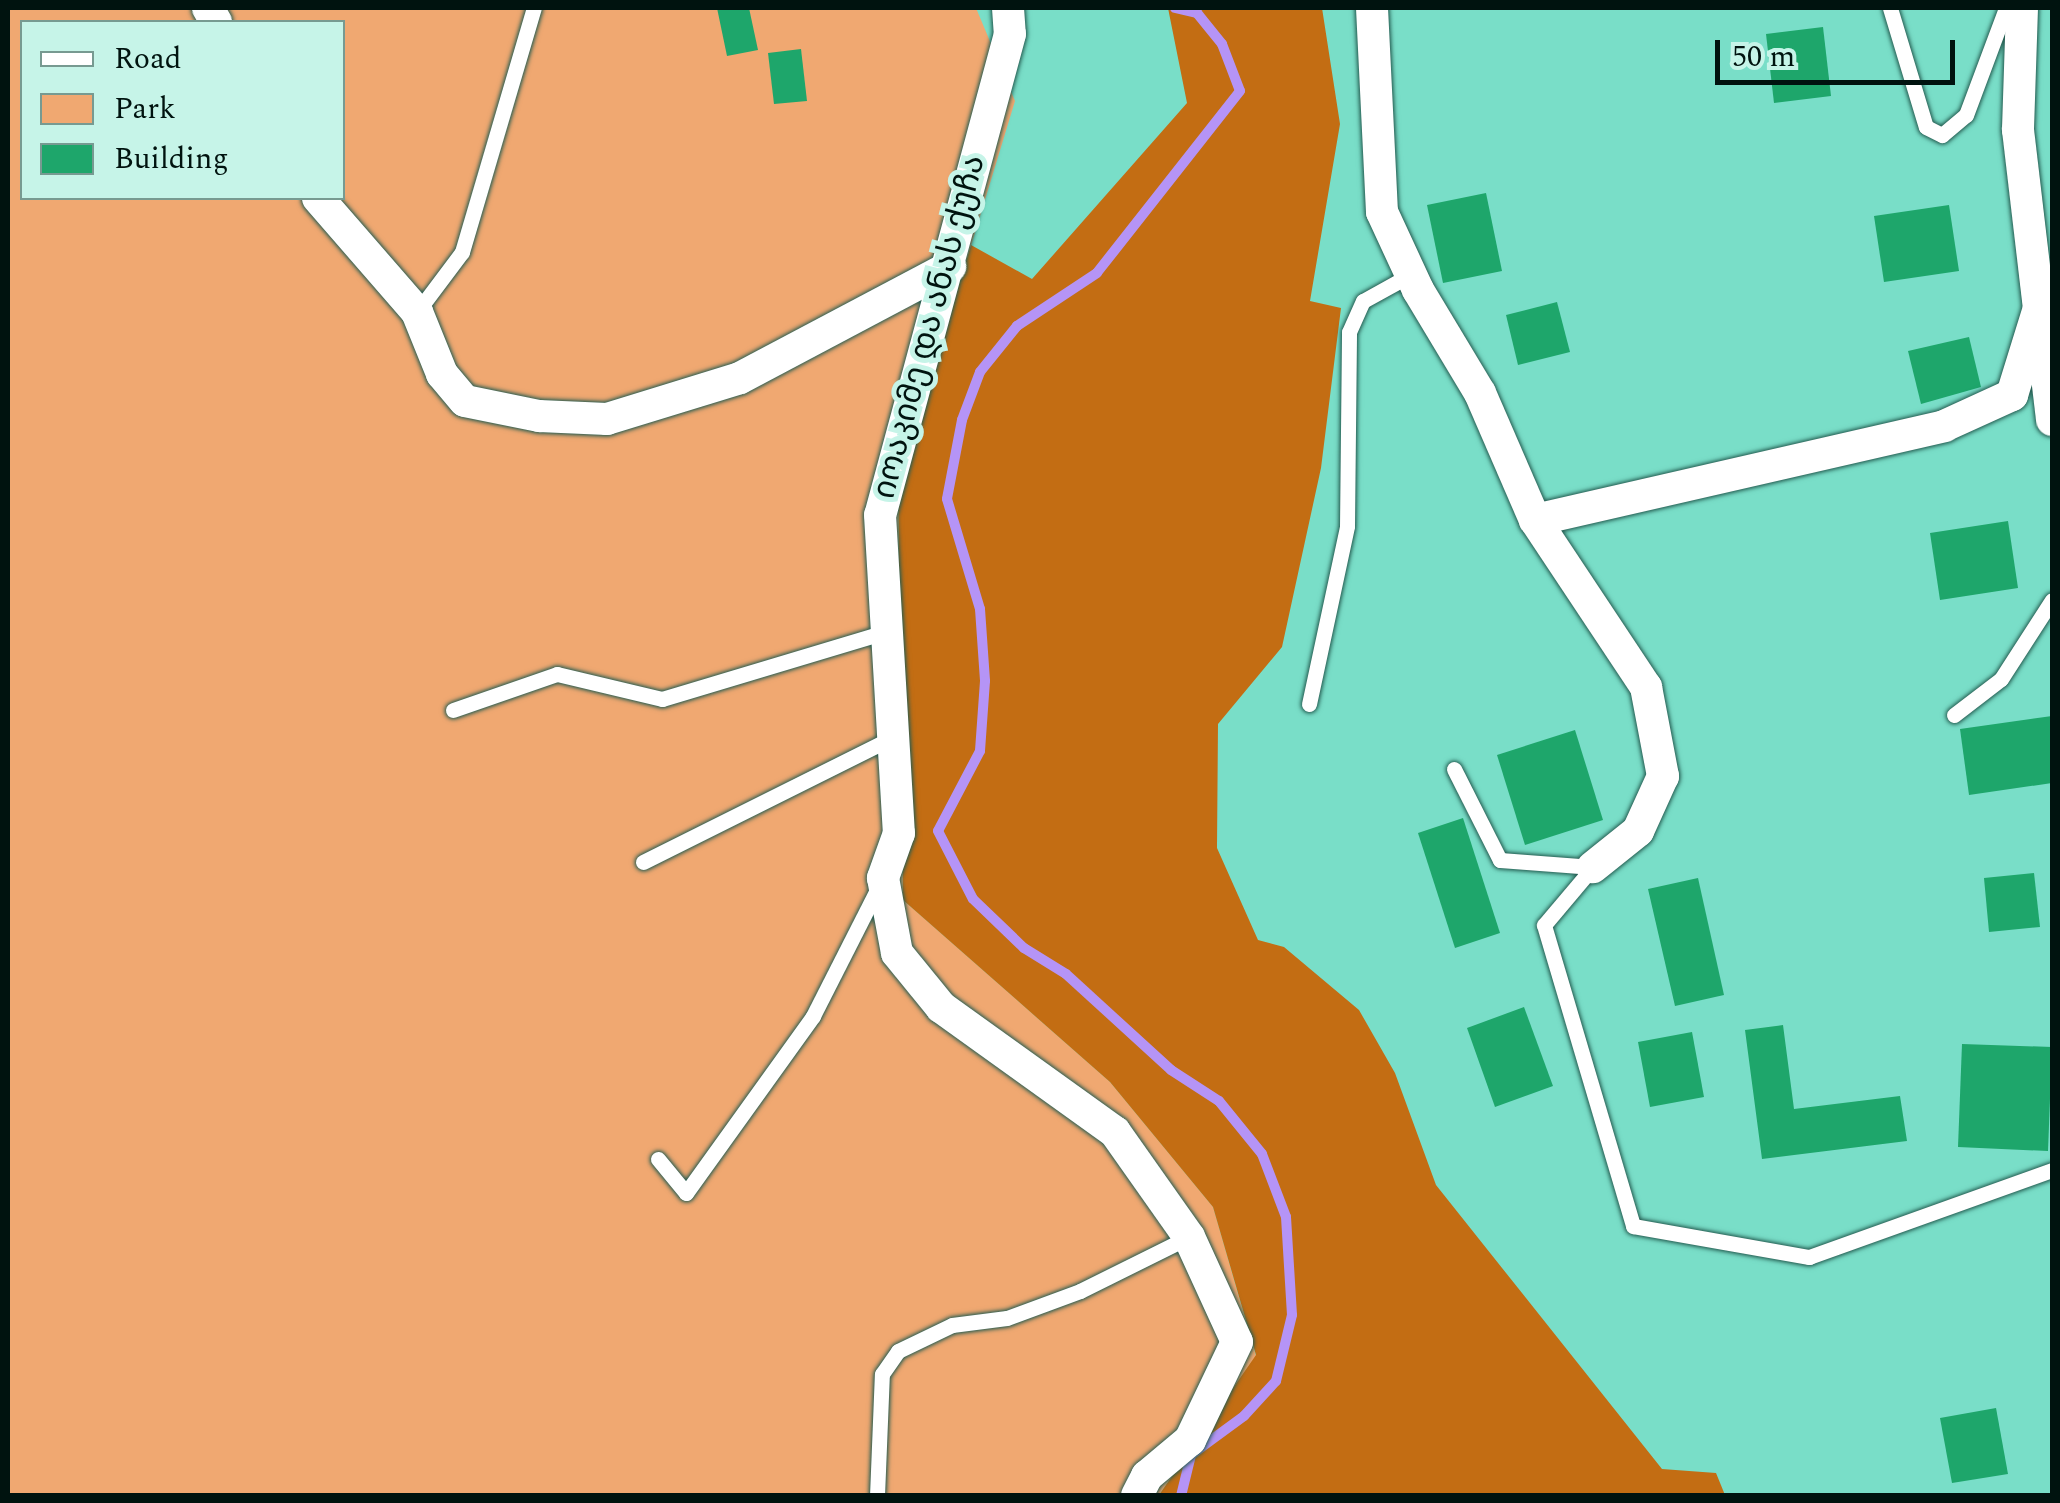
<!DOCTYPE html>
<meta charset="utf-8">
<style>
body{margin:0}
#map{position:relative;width:2060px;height:1503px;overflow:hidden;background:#79dec8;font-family:Spectral,"Noto Sans Georgian",serif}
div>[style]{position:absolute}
.green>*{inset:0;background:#f0a871}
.forest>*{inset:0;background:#c36d13}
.stream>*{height:10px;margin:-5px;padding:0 5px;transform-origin:5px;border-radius:5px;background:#b594f6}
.building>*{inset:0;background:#1ea66b}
.roads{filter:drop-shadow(0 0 2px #245b50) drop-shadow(0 0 2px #245b50)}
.service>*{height:15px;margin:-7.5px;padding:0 7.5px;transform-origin:7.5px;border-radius:7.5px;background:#fff}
.minor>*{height:32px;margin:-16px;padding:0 16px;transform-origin:16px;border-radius:16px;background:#fff}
span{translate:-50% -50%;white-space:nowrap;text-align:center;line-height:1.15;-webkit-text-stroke:10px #c6f4e8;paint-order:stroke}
.street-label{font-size:32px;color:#00130f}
.frame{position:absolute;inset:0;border:10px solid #00130f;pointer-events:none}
.legend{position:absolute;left:20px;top:20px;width:325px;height:180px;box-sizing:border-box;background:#c6f4e8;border:2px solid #779a91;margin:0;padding:12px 18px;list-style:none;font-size:30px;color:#00130f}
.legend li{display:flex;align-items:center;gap:20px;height:50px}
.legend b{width:50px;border:2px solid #779a91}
.scale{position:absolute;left:1715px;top:40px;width:240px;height:45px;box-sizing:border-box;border:5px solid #00130f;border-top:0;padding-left:12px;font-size:30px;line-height:35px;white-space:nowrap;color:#00130f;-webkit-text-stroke:8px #c6f4e8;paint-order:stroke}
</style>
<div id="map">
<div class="green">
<i style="clip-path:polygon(evenodd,8px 8px,976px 8px,1015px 101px,898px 486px,903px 900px,1110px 1082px,1213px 1207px,1256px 1356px,1159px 1495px,8px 1496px,8px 8px,22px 22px,342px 22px,342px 198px,22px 198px,22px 22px)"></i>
</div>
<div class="forest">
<i style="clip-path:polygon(1168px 8px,1322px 8px,1340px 124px,1310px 301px,1341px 308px,1321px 468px,1282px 647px,1218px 724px,1217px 848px,1258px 940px,1284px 947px,1359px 1010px,1395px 1073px,1436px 1185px,1662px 1469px,1716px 1473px,1725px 1495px,1159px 1495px,1256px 1355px,1213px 1207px,1110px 1082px,903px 900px,898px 486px,971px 245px,1032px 279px,1187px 103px)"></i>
</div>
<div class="stream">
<i style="left:1175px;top:8px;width:23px;rotate:13deg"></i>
<i style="left:1197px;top:13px;width:40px;rotate:51deg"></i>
<i style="left:1222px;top:44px;width:50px;rotate:69deg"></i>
<i style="left:1240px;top:91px;width:231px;rotate:128.2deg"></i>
<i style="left:1097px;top:273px;width:96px;rotate:146.5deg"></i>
<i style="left:1017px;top:326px;width:59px;rotate:128.8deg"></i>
<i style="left:980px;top:372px;width:51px;rotate:110.6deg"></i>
<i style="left:962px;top:420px;width:80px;rotate:100.8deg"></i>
<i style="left:947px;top:499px;width:115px;rotate:73.3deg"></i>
<i style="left:980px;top:609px;width:72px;rotate:86deg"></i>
<i style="left:985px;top:681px;width:70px;rotate:94.1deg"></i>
<i style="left:980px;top:751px;width:90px;rotate:117.7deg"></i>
<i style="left:938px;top:831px;width:76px;rotate:62.8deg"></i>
<i style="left:973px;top:899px;width:71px;rotate:43.9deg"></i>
<i style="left:1024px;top:948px;width:49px;rotate:31.8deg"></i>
<i style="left:1066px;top:974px;width:142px;rotate:42.4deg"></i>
<i style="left:1171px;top:1070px;width:57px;rotate:32.9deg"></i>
<i style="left:1219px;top:1101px;width:68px;rotate:50.9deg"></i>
<i style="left:1262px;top:1154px;width:67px;rotate:69.1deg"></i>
<i style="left:1286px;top:1217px;width:98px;rotate:86.5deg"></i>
<i style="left:1292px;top:1315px;width:68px;rotate:103.6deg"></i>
<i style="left:1276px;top:1381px;width:47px;rotate:132.4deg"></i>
<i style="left:1244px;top:1416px;width:66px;rotate:143.7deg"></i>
<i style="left:1191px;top:1455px;width:42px;rotate:103.7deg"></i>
</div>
<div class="building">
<i style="clip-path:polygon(717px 8px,749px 8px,758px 50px,727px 56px)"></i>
<i style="clip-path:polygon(1823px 27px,1831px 96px,1774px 103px,1766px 34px)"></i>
<i style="clip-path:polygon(801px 49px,807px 101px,774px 104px,768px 53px)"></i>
<i style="clip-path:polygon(1486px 193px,1502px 271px,1443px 283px,1427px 205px)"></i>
<i style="clip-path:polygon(1949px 205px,1959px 271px,1884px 282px,1874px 216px)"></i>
<i style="clip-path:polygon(1557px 302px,1570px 352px,1518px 365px,1506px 315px)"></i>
<i style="clip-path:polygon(1969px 337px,1981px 387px,1921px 404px,1908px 351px)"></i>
<i style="clip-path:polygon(2008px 521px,2018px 588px,1940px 600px,1930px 533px)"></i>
<i style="clip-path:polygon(2052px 716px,2052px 783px,1969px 795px,1960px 729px)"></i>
<i style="clip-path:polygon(1575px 730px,1603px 820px,1525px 845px,1497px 755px)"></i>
<i style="clip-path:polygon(1463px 818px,1500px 933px,1455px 948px,1418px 833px)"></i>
<i style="clip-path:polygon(2034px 873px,2040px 927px,1989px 932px,1984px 878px)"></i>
<i style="clip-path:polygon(1698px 878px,1724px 995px,1675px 1006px,1648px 889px)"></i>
<i style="clip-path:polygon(1524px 1007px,1553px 1086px,1495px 1107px,1467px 1028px)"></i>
<i style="clip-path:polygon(1783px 1025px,1794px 1109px,1900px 1096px,1907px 1141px,1762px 1159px,1745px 1030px)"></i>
<i style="clip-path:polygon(1692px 1032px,1704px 1097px,1650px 1107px,1638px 1042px)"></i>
<i style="clip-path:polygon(1962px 1044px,2052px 1047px,2048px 1151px,1958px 1147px)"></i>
<i style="clip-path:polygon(1996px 1408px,2008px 1474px,1952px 1483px,1940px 1418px)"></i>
</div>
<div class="roads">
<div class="service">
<i style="left:1890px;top:8px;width:124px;rotate:73.2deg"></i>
<i style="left:1926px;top:127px;width:18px;rotate:27deg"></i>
<i style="left:1942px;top:135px;width:31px;rotate:-40deg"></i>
<i style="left:1966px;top:115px;width:114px;rotate:-69.5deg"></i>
<i style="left:417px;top:312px;width:75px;rotate:-53.1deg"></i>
<i style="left:462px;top:252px;width:254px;rotate:-73.6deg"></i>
<i style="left:1309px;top:704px;width:182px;rotate:-77.9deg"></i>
<i style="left:1347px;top:526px;width:194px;rotate:-89.4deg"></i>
<i style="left:1349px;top:332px;width:34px;rotate:-66deg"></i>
<i style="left:1363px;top:301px;width:54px;rotate:-29deg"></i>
<i style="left:453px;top:710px;width:110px;rotate:-19.1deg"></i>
<i style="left:557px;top:674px;width:108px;rotate:13.4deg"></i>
<i style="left:662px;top:699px;width:233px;rotate:-16.7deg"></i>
<i style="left:1954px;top:715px;width:59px;rotate:-37.5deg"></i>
<i style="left:2001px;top:679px;width:94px;rotate:-57.2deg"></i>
<i style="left:1454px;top:769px;width:102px;rotate:63.2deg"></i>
<i style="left:1500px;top:860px;width:93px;rotate:4.3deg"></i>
<i style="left:643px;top:862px;width:280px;rotate:-26.5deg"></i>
<i style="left:1593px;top:867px;width:76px;rotate:130.2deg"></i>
<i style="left:1544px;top:925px;width:314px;rotate:73.5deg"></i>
<i style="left:1633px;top:1226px;width:179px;rotate:10deg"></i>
<i style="left:1809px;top:1257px;width:258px;rotate:-19.7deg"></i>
<i style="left:658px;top:1159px;width:44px;rotate:50.5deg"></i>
<i style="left:686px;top:1193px;width:218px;rotate:-54.3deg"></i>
<i style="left:813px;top:1016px;width:146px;rotate:-63.1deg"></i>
<i style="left:877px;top:1496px;width:122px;rotate:-87.7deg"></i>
<i style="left:882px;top:1374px;width:28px;rotate:-55deg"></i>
<i style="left:898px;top:1351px;width:60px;rotate:-25.7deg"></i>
<i style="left:952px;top:1325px;width:55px;rotate:-7.3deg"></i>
<i style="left:1007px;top:1318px;width:78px;rotate:-20.3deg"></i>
<i style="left:1080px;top:1291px;width:122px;rotate:-26.4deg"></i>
</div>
<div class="minor">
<i style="left:208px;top:8px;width:16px;rotate:60deg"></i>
<i style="left:1008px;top:8px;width:26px;rotate:86deg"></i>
<i style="left:1010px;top:34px;width:498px;rotate:105.1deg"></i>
<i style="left:880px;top:515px;width:319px;rotate:86.6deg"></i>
<i style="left:899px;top:833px;width:48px;rotate:109.6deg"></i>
<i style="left:883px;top:878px;width:76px;rotate:79.4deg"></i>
<i style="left:897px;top:953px;width:70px;rotate:50.8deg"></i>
<i style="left:941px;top:1007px;width:214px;rotate:35.7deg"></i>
<i style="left:1115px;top:1132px;width:128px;rotate:54.8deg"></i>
<i style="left:1189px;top:1237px;width:115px;rotate:65.4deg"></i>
<i style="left:1237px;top:1342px;width:109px;rotate:115.6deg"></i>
<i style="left:1190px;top:1440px;width:56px;rotate:140.1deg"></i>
<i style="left:1147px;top:1476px;width:22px;rotate:117deg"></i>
<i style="left:1372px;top:8px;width:204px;rotate:87.2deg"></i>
<i style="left:1382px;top:212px;width:86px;rotate:65.2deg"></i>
<i style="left:1418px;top:290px;width:120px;rotate:59deg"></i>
<i style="left:1480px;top:393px;width:138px;rotate:66.6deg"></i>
<i style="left:1535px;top:520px;width:201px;rotate:56.4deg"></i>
<i style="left:1646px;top:687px;width:91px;rotate:79.2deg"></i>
<i style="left:1663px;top:776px;width:60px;rotate:114.4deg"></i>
<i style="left:1638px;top:831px;width:58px;rotate:141.3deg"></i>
<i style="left:2022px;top:8px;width:122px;rotate:91.9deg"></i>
<i style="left:2018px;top:130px;width:292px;rotate:83.3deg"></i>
<i style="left:318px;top:198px;width:151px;rotate:49deg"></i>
<i style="left:417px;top:312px;width:67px;rotate:68deg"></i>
<i style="left:442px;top:374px;width:35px;rotate:50deg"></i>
<i style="left:465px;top:401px;width:76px;rotate:11.5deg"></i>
<i style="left:539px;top:416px;width:68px;rotate:2.5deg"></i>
<i style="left:607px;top:419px;width:139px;rotate:-17.1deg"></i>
<i style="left:740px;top:378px;width:238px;rotate:-27.9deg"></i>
<i style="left:1535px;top:520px;width:420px;rotate:-12.9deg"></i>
<i style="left:1944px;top:426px;width:75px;rotate:-24.5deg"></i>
<i style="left:2012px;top:395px;width:88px;rotate:-72.8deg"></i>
</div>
</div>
<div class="street-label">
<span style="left:930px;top:327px;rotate:-75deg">იოაკიმე და ანას ქუჩა</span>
</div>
<div class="frame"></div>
<ul class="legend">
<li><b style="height:12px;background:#fff"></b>Road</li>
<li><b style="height:28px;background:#f0a871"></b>Park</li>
<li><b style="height:28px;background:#1ea66b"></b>Building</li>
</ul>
<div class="scale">50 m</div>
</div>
